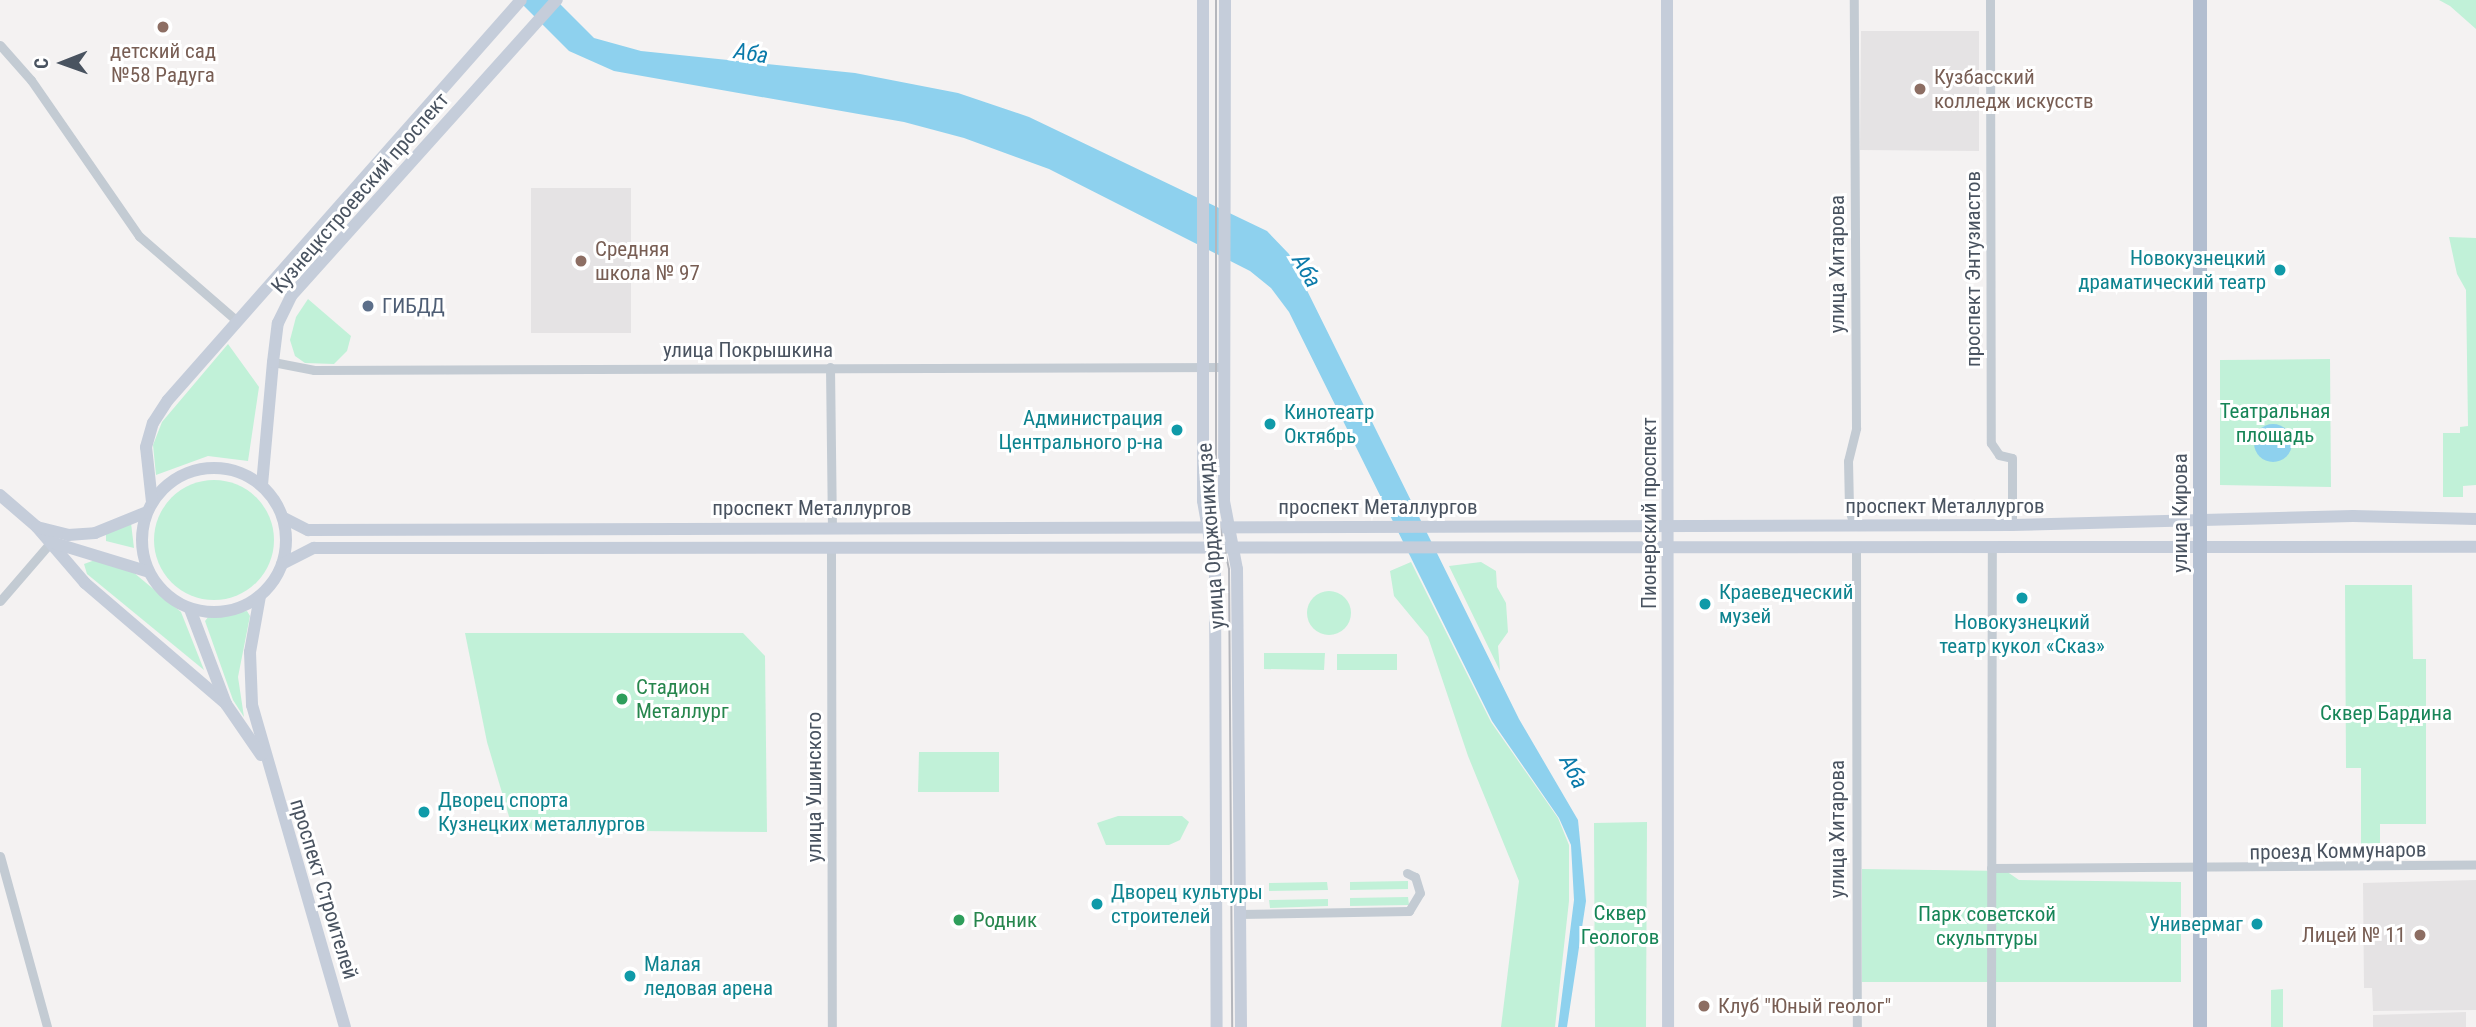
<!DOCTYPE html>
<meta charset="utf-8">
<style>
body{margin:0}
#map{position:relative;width:2476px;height:1027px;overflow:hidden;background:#f4f2f2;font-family:"Roboto Condensed",sans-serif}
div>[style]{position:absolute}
.education>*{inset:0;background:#e5e3e4}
.green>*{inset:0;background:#c1f1d8}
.round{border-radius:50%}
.water>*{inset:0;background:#8ed1ee}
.street>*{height:9px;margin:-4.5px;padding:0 4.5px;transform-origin:4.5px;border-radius:4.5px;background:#c3cbd3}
.secondary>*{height:12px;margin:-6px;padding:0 6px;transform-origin:6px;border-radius:6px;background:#c5cdda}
.secondary>.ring{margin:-6px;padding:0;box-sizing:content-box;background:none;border:12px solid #c5cdda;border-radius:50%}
.primary>*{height:14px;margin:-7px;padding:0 7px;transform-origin:7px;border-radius:7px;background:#b2bed0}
.tram>*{height:2px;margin:-1px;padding:0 1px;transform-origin:1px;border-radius:1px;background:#b4b6bc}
.dots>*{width:19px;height:19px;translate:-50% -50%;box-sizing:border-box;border:4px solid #fff;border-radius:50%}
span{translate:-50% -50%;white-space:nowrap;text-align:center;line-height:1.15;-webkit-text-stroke:6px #fff;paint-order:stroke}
.education-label{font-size:21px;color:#785e54}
.left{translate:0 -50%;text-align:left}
.right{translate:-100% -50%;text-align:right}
.street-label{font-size:21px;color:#495360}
.culture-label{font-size:21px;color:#0d838f}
.service-label{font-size:21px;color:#4e5e75}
.park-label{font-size:21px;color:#168557}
.leisure-label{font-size:21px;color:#27864d}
.water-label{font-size:23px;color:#0a7aaa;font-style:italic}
.north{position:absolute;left:28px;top:28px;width:70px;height:70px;-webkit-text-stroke:5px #fff;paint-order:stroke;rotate:269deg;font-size:19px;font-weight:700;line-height:28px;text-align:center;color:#495360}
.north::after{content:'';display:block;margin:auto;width:24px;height:32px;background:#495360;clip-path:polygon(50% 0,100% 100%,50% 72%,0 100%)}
</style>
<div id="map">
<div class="education">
<i style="clip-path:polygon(1861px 31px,1979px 31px,1979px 151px,1860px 150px)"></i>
<i style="clip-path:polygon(531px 188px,631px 188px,631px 333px,531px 333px)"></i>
<i style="clip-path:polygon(2476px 880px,2476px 1010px,2373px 1011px,2372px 988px,2364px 988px,2363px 883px)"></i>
<i style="clip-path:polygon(2466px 1012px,2466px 1027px,2373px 1027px,2373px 1015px)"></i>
</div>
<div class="green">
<i style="clip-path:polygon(2439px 0,2476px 0,2476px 29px,2450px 6px)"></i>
<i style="clip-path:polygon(2449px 237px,2476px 238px,2476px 485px,2463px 486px,2463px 497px,2443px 497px,2443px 433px,2460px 433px,2460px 427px,2468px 426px,2466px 290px,2457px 274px)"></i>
<i style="clip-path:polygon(308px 299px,351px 336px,347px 351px,334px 364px,305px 363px,295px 356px,290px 340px,296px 317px)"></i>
<i style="clip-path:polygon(228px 344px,259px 387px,248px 461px,208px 456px,156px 475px,153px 445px,162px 422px)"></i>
<i style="clip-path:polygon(2330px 359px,2331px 487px,2220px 485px,2220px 360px)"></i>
<i class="round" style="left:154px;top:480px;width:120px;height:120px"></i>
<i style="clip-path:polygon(131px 523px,134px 548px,106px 541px,106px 534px)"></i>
<i style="clip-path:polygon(95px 560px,133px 572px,181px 612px,204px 670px,87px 574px,84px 564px)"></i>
<i style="clip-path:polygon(1411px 562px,1491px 722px,1558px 818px,1569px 845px,1569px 901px,1555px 1027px,1501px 1027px,1519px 881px,1468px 756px,1428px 637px,1394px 596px,1390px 571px)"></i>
<i style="clip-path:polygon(1481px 562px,1496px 571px,1497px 587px,1506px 603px,1508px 632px,1498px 646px,1500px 671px,1449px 566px)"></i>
<i style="clip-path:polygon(2345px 585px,2412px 585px,2413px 659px,2426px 659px,2426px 824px,2380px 824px,2380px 851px,2361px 851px,2361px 768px,2346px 768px)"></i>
<i class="round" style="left:1307px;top:591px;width:44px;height:44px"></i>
<i style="clip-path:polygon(247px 611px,250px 616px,238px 677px,244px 717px,233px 700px,205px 621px,209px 616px)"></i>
<i style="clip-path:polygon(465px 633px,743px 633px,765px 656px,767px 832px,513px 830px,487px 742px)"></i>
<i style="clip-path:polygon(1264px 653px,1325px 653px,1324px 670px,1264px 669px)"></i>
<i style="clip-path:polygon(1337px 654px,1397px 654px,1397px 670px,1337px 670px)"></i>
<i style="clip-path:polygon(919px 752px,999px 752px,999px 792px,918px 792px)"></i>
<i style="clip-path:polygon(1118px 816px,1182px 816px,1189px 822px,1180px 840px,1169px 845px,1106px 845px,1097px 823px)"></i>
<i style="clip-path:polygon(1647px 822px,1646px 1027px,1595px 1027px,1594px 823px)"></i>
<i style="clip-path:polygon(1862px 869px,2006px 871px,2019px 880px,2181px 882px,2181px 982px,1862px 982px)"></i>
<i style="clip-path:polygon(1408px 881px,1408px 889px,1350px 890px,1350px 882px)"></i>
<i style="clip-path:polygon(1327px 882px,1328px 890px,1269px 891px,1269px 883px)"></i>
<i style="clip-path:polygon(1408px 897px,1409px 905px,1350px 906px,1350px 898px)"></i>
<i style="clip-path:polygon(1328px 899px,1328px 906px,1270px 908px,1269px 900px)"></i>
<i style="clip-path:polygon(2283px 989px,2283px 1027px,2336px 1027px,2271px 1027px,2271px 990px)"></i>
</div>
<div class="water">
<i style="clip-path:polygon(518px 0,556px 0,594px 38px,641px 51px,855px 73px,958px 93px,1029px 117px,1267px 231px,1289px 254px,1519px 719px,1578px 820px,1586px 901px,1567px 1027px,1558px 1027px,1574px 900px,1571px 845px,1559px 818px,1492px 721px,1289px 312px,1271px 288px,1250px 271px,1049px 169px,964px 138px,904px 122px,614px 71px,569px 51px)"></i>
<i class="round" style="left:2254px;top:424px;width:38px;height:38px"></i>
</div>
<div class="street">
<i style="left:1990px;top:0;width:443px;rotate:89.9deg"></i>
<i style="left:1991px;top:443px;width:14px;rotate:56deg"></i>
<i style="left:1999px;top:455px;width:13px;rotate:13deg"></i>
<i style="left:2012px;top:458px;width:67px;rotate:90deg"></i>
<i style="left:0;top:45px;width:47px;rotate:48.5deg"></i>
<i style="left:31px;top:80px;width:190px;rotate:55.3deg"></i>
<i style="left:139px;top:236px;width:128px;rotate:40.9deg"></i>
<i style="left:273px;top:362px;width:42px;rotate:11deg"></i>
<i style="left:314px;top:370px;width:910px;rotate:-0.19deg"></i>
<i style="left:830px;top:367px;width:160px;rotate:89.3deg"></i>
<i style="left:1854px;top:526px;width:19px;rotate:-106deg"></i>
<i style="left:1849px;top:508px;width:47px;rotate:-91.2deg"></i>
<i style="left:1848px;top:461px;width:34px;rotate:-76deg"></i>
<i style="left:1856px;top:428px;width:428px;rotate:-90.3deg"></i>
<i style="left:831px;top:547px;width:480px;rotate:89.9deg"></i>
<i style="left:1856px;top:547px;width:480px;rotate:89.9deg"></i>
<i style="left:0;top:601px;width:78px;rotate:-49.2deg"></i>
<i style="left:0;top:856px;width:177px;rotate:74.6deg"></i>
<i style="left:1991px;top:868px;width:485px;rotate:-0.4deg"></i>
<i style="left:1239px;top:914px;width:170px;rotate:-1deg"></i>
<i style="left:1409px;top:911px;width:21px;rotate:-59deg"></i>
<i style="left:1420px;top:893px;width:17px;rotate:-107deg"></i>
<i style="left:1415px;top:877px;width:9px;rotate:-153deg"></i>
<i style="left:1991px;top:1027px;width:480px;rotate:-89.9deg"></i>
</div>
<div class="secondary">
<i style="left:1203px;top:0;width:501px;rotate:90deg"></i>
<i style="left:1203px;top:501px;width:68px;rotate:79.8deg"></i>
<i style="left:1215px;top:568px;width:459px;rotate:89.8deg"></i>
<i style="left:1225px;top:0;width:501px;rotate:90.11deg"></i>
<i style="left:1224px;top:501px;width:69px;rotate:79.2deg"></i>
<i style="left:1237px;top:569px;width:458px;rotate:89.5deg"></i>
<i style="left:1667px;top:0;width:1027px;rotate:89.94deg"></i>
<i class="ring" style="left:142px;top:468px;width:132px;height:132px"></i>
<i style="left:262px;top:485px;width:123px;rotate:-84.9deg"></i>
<i style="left:273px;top:362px;width:39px;rotate:-83deg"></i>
<i style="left:278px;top:323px;width:30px;rotate:-64deg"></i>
<i style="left:291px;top:296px;width:398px;rotate:-48.1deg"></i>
<i style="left:0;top:495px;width:49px;rotate:40.9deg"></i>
<i style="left:37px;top:527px;width:74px;rotate:49.4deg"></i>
<i style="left:85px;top:583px;width:186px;rotate:40.6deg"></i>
<i style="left:152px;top:502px;width:55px;rotate:-96.2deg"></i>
<i style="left:146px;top:447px;width:25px;rotate:-74deg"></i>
<i style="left:153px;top:423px;width:27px;rotate:-57deg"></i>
<i style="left:168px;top:400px;width:533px;rotate:-48.57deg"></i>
<i style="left:284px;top:518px;width:27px;rotate:27deg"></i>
<i style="left:308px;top:530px;width:1704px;rotate:-0.17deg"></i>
<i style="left:2012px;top:525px;width:341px;rotate:-1.5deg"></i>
<i style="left:2353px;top:516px;width:123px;rotate:1.4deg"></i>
<i style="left:37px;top:527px;width:32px;rotate:14deg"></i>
<i style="left:68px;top:535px;width:27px;rotate:-4deg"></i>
<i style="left:95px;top:533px;width:56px;rotate:-22deg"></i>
<i style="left:51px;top:542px;width:102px;rotate:17deg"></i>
<i style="left:282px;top:564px;width:36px;rotate:-27deg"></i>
<i style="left:314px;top:548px;width:2162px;rotate:-0.03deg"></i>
<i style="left:260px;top:596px;width:57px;rotate:100.1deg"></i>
<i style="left:250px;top:652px;width:53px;rotate:87.8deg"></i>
<i style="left:252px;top:705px;width:335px;rotate:73.9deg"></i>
<i style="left:190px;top:609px;width:102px;rotate:69.2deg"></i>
<i style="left:226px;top:704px;width:62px;rotate:55.5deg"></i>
</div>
<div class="primary">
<i style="left:2200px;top:0;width:1027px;rotate:90deg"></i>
</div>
<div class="tram">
<i style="left:1216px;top:0;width:509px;rotate:90deg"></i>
<i style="left:1216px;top:509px;width:61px;rotate:77.8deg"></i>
<i style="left:1229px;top:569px;width:458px;rotate:89.6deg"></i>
</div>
<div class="dots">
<i style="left:163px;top:27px;background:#8d6e63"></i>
<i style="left:1920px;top:89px;background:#8d6e63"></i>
<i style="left:581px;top:261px;background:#8d6e63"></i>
<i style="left:2280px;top:270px;background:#0f9aa8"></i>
<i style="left:368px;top:306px;background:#5c6f8a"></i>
<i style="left:1270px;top:424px;background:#0f9aa8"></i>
<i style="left:1177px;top:430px;background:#0f9aa8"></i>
<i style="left:2022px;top:598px;background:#0f9aa8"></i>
<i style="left:1705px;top:604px;background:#0f9aa8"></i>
<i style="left:622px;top:699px;background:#2e9e5b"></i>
<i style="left:424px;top:812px;background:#0f9aa8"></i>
<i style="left:1097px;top:904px;background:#0f9aa8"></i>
<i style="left:959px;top:920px;background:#2e9e5b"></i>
<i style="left:2257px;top:924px;background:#0f9aa8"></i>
<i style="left:2420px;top:935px;background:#8d6e63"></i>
<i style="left:630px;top:976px;background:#0f9aa8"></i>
<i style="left:1704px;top:1006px;background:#8d6e63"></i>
</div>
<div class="education-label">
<span style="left:163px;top:63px">детский сад<br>№58 Радуга</span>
<span class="left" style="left:1934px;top:89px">Кузбасский<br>колледж искусств</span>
<span class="left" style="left:595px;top:261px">Средняя<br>школа № 97</span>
<span class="right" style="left:2406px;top:935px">Лицей № 11</span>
<span class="left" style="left:1718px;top:1006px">Клуб "Юный геолог"</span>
</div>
<div class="street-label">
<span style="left:360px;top:193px;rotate:-49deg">Кузнецкстроевский проспект</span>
<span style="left:1837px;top:264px;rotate:-90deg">улица Хитарова</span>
<span style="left:1973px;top:269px;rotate:-90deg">проспект Энтузиастов</span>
<span style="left:748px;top:350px">улица Покрышкина</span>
<span style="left:1945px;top:506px">проспект Металлургов</span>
<span style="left:1378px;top:507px">проспект Металлургов</span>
<span style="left:812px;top:508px">проспект Металлургов</span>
<span style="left:1649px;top:513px;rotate:-90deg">Пионерский проспект</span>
<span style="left:2180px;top:513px;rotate:-90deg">улица Кирова</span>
<span style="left:1211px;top:536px;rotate:-94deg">улица Орджоникидзе</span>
<span style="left:814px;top:787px;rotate:-90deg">улица Ушинского</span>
<span style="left:1837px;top:829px;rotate:-90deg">улица Хитарова</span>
<span style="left:2338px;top:851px;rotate:-1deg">проезд Коммунаров</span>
<span style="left:324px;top:889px;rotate:73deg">проспект Строителей</span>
</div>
<div class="culture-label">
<span class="right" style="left:2266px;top:270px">Новокузнецкий<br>драматический театр</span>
<span class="left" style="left:1284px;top:424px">Кинотеатр<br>Октябрь</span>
<span class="right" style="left:1163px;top:430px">Администрация<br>Центрального р-на</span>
<span class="left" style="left:1719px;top:604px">Краеведческий<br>музей</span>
<span style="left:2022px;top:634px">Новокузнецкий<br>театр кукол «Сказ»</span>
<span class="left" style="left:438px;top:812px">Дворец спорта<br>Кузнецких металлургов</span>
<span class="left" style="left:1111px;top:904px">Дворец культуры<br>строителей</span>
<span class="right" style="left:2243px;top:924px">Универмаг</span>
<span class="left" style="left:644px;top:976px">Малая<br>ледовая арена</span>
</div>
<div class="service-label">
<span class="left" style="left:382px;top:306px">ГИБДД</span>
</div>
<div class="park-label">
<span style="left:2275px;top:423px">Театральная<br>площадь</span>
<span style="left:2386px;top:713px">Сквер Бардина</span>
<span style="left:1620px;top:925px">Сквер<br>Геологов</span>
<span style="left:1987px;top:926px">Парк советской<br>скульптуры</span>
</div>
<div class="leisure-label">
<span class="left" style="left:636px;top:699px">Стадион<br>Металлург</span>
<span class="left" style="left:973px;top:920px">Родник</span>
</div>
<div class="water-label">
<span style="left:751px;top:54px;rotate:9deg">Аба</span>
<span style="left:1306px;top:271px;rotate:60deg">Аба</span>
<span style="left:1573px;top:772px;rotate:62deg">Аба</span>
</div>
<div class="north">С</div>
</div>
